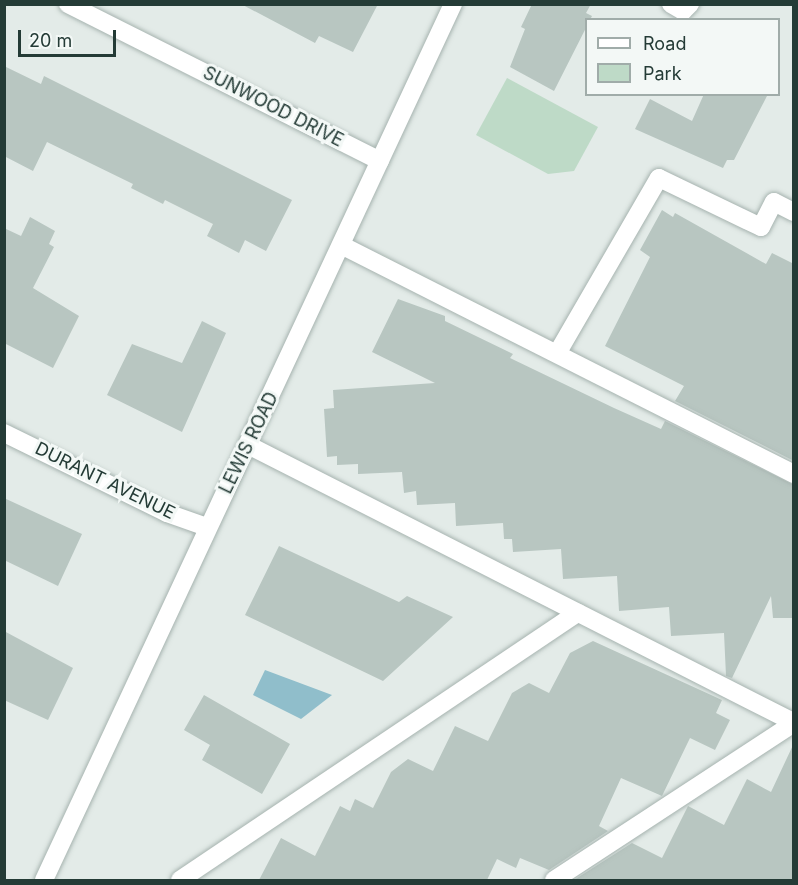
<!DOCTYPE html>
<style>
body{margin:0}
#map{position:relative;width:798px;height:885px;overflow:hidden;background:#e3ebe8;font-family:Inter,sans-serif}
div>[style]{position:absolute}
.green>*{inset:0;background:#bedac7}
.water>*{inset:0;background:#90becb}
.building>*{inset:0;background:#b8c6c1}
.roads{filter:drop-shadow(0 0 2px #a6b3af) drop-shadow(0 0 2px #a6b3af)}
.lane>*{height:18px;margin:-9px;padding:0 9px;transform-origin:9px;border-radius:9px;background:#fff}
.street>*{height:18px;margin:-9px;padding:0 9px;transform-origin:9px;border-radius:9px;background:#fff}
.secondary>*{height:18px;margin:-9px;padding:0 9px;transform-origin:9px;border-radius:9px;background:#fff}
span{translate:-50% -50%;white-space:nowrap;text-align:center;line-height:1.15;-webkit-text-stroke:6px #f3f8f6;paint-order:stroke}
.street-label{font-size:18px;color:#243b36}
.frame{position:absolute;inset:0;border:6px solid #243b36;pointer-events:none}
.legend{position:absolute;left:585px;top:18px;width:195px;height:78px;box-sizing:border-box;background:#f3f8f6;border:2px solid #a0aca9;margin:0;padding:8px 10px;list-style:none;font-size:18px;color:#243b36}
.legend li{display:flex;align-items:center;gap:12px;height:30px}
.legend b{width:30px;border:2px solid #a0aca9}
.scale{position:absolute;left:18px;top:30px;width:98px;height:27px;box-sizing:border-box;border:3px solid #243b36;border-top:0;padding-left:8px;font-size:18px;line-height:21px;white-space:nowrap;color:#243b36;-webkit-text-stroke:4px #f3f8f6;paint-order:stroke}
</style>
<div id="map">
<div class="green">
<i style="clip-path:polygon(507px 78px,598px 127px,574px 171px,548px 174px,476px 135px)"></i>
</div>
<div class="water">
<i style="clip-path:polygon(265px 670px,332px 695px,301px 719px,253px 695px)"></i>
</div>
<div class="building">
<i style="clip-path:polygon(241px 4px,378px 4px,353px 52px,319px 36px,315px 43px)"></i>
<i style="clip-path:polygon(532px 4px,591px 4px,586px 13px,592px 16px,554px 91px,510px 67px,525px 29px,521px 27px)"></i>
<i style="clip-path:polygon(4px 66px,41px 84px,44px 76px,292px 200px,266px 251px,245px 240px,239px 253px,207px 236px,213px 224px,165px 200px,163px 204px,131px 188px,133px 184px,47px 142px,33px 171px,4px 156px)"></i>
<i style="clip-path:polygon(704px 94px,768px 94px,734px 160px,727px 160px,723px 168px,635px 129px,650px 99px,692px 121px)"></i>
<i style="clip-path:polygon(662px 210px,673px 217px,675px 213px,766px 264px,772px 253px,794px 264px,794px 461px,675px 401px,684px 386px,605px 346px,650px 257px,640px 250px)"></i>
<i style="clip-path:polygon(30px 217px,55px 231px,49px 244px,54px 247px,33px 288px,79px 316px,53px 368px,4px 343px,4px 228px,21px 236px)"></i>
<i style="clip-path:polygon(398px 299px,445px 316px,445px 321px,513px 354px,510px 358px,614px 408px,661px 429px,665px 421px,794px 485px,794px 618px,773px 618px,771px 596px,732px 678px,726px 676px,724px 633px,671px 636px,669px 607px,619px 611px,617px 576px,563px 579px,561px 549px,513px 552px,512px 539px,504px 539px,503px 523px,456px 526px,455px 503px,417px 505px,416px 491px,404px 493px,402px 472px,358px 474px,358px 464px,337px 465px,337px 456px,327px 457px,324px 409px,334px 408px,333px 390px,435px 383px,372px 352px)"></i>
<i style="clip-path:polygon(202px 321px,226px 333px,182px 432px,107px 395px,132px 344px,182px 363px)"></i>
<i style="clip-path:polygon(4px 498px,82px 534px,58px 586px,4px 560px)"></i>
<i style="clip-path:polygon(279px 546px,399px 602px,407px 596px,453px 617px,383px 681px,245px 615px)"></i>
<i style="clip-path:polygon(4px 631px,73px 668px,48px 720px,4px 700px)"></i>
<i style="clip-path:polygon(593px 641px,722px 700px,716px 713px,730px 720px,715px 750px,690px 738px,662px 796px,621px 778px,599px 826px,608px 831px,549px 870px,520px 858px,516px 868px,497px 859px,487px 880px,259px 880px,281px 838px,315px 856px,340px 806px,350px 811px,355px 799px,373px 808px,391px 772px,408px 759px,433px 771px,455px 726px,488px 741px,512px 693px,529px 683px,549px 693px,570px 653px)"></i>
<i style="clip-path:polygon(204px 695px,290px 744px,262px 794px,202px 760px,210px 745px,184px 730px)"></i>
<i style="clip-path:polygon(794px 743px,794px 880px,574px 880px,632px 843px,662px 858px,688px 806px,724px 825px,747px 779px,771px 792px)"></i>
</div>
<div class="roads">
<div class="lane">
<i style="left:671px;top:4px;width:14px;rotate:30deg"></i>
<i style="left:683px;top:11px;width:10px;rotate:-45deg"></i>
<i style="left:343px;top:246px;width:505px;rotate:26.82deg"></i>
<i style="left:558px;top:352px;width:201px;rotate:-59.9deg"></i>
<i style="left:659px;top:178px;width:113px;rotate:25.7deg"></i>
<i style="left:761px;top:227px;width:28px;rotate:-63deg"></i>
<i style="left:774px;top:202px;width:22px;rotate:27deg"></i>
<i style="left:248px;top:445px;width:611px;rotate:26.94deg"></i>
<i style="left:180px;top:880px;width:479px;rotate:-33.9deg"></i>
<i style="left:554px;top:880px;width:287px;rotate:-33.2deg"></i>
</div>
<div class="street">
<i style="left:68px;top:4px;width:349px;rotate:26.7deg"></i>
<i style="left:4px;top:433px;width:182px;rotate:26.1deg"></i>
<i style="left:167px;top:513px;width:42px;rotate:19.3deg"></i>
</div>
<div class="secondary">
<i style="left:44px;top:880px;width:967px;rotate:-64.97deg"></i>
</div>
</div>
<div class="street-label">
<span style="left:273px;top:107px;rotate:27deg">SUNWOOD DRIVE</span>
<span style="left:249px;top:443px;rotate:-64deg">LEWIS ROAD</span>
<span style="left:105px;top:481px;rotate:26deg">DURANT AVENUE</span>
</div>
<div class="frame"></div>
<ul class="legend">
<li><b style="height:8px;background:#fff"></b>Road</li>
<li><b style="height:16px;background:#bedac7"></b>Park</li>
</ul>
<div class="scale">20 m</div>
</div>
